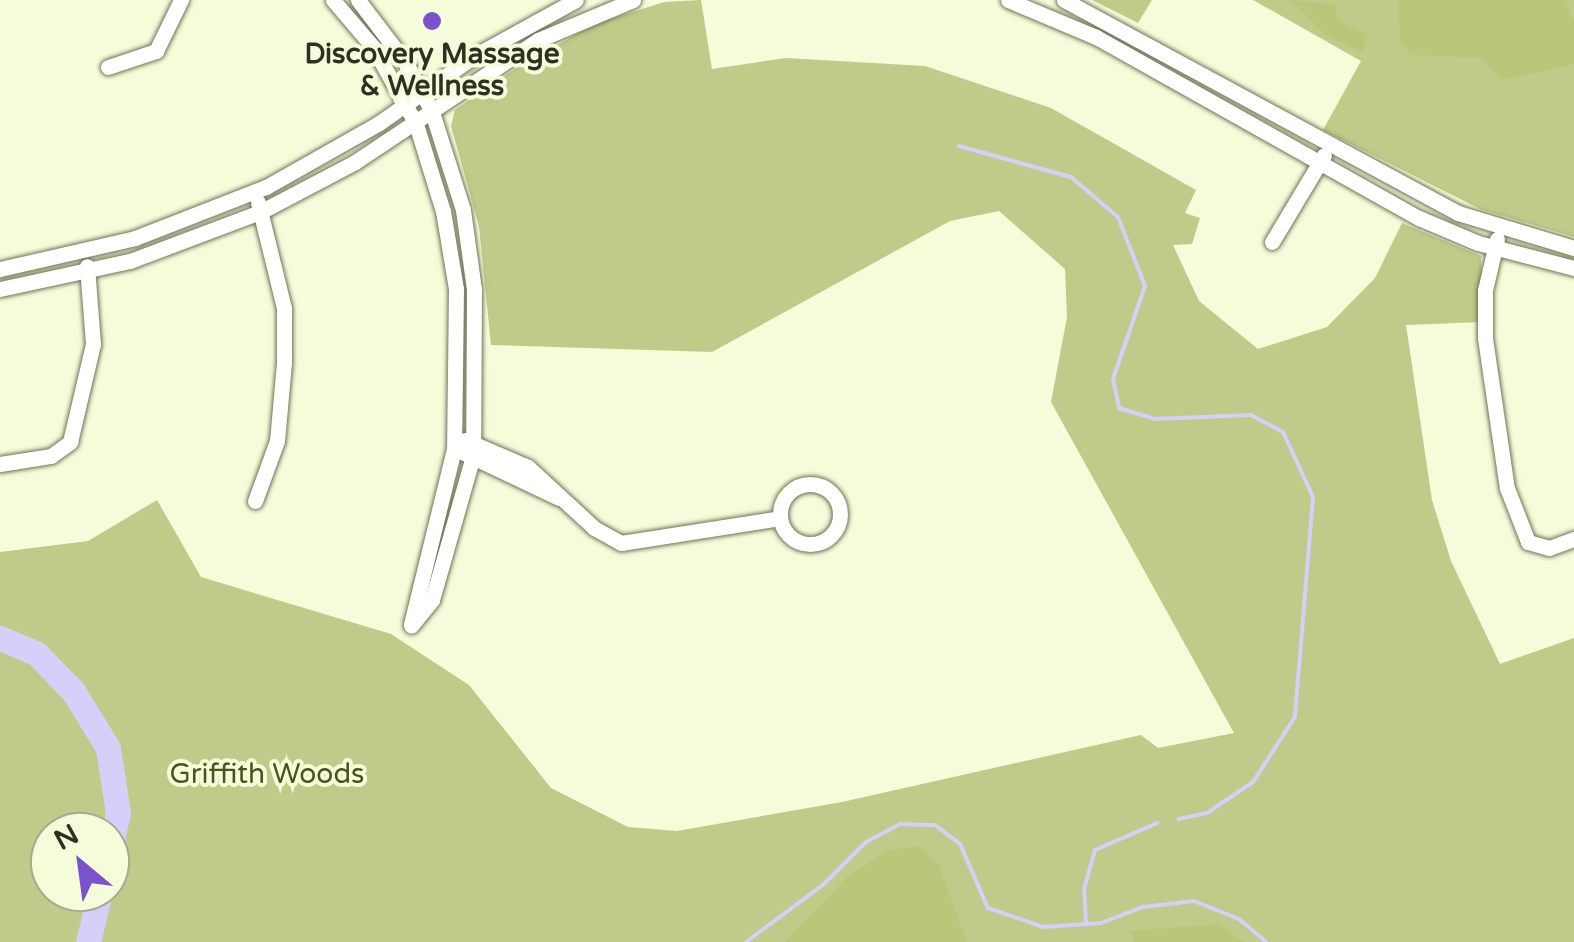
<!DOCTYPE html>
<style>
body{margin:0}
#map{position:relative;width:1574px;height:942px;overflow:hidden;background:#f5fcd9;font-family:"Varela Round",sans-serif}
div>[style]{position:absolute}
.green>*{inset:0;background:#bfcb88}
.forest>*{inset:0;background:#b9c77a}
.stream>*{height:4px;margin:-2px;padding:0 2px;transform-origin:2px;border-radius:2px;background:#d8cefa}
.river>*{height:25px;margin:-12.5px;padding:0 12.5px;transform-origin:12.5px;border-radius:12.5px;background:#d8cefa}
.roads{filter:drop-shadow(0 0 2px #6f7456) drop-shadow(0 0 2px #6f7456)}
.street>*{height:15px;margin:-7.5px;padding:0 7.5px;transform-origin:7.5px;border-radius:7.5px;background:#fff}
.street>.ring{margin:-7.5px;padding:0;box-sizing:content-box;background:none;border:15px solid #fff;border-radius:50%}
.dots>*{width:28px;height:28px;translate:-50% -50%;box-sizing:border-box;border:5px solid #f5fcd9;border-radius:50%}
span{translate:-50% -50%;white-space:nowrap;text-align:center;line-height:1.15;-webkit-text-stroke:8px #f5fcd9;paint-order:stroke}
.poi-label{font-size:28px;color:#2d3023;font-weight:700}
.park-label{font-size:28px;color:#4b531b}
.north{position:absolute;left:30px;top:812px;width:100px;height:100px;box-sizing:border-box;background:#f5fcd9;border:2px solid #a5aa90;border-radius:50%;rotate:331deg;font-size:28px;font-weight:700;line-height:40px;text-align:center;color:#2d3023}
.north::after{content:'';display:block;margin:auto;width:35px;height:45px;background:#7a52cb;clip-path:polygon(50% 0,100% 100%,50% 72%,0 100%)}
</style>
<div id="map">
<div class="green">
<i style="clip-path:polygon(evenodd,701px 0,712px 69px,786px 58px,925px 66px,1051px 108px,1196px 190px,1185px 213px,1200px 218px,1192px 244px,1173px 245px,1199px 301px,1258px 349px,1327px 327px,1375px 278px,1402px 223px,1481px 256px,1482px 322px,1406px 325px,1432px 500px,1451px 561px,1500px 664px,1574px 638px,1574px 942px,0 942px,0 552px,88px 541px,157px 500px,201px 577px,391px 634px,469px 685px,551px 788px,628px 827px,677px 831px,842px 802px,1141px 735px,1158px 748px,1234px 733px,1051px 402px,1067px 317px,1065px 269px,999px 211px,950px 221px,712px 352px,491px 345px,479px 226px,451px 126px,455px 110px,525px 62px,598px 23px,664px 2px,701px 0,50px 832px,110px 832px,110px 892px,50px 892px,50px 832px)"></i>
<i style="clip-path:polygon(1092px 0,1152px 0,1138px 23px)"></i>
<i style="clip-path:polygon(1253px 0,1574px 0,1574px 237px,1480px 209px,1323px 130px,1361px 61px)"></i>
</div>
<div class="forest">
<i style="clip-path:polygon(1290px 0,1336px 5px,1336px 20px,1368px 35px,1362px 52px,1325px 35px)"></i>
<i style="clip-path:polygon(1563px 0,1574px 20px,1574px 64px,1555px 69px,1500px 80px,1481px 58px,1412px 55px,1400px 41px,1398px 0)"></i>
<i style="clip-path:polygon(918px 846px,939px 865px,967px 942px,784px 942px,848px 876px,887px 851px)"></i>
<i style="clip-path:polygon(1218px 924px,1244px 942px,1134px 942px,1130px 931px)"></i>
</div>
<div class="stream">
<i style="left:959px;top:146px;width:116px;rotate:15.5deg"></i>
<i style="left:1071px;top:177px;width:62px;rotate:40.4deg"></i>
<i style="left:1118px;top:217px;width:74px;rotate:68.6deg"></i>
<i style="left:1145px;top:286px;width:98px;rotate:109deg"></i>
<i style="left:1113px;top:379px;width:30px;rotate:78deg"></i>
<i style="left:1119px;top:408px;width:37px;rotate:17deg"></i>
<i style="left:1154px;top:419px;width:97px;rotate:-2.4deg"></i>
<i style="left:1251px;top:415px;width:36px;rotate:28deg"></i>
<i style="left:1283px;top:432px;width:72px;rotate:65.2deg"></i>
<i style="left:1313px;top:497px;width:221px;rotate:94.7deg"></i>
<i style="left:1295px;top:717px;width:77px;rotate:122.9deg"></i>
<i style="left:1253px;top:782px;width:55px;rotate:146deg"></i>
<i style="left:1207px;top:813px;width:29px;rotate:168deg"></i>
<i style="left:1086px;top:924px;width:35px;rotate:-93deg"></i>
<i style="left:1084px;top:889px;width:41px;rotate:-74.2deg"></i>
<i style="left:1095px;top:850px;width:68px;rotate:-23.5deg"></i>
<i style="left:746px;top:942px;width:97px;rotate:-36.6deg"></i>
<i style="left:824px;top:884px;width:59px;rotate:-45deg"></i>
<i style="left:866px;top:842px;width:38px;rotate:-28deg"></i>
<i style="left:900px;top:824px;width:35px;rotate:2deg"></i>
<i style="left:935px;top:825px;width:31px;rotate:37deg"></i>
<i style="left:960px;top:844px;width:70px;rotate:66.4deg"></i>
<i style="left:988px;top:908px;width:58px;rotate:19.1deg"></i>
<i style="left:1043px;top:927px;width:58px;rotate:-3.9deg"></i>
<i style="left:1101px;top:923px;width:45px;rotate:-20.9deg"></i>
<i style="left:1143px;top:907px;width:51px;rotate:-6.7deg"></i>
<i style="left:1194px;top:901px;width:48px;rotate:21.8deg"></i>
<i style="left:1239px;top:919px;width:35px;rotate:40deg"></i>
</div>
<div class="river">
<i style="left:0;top:638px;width:39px;rotate:23deg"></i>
<i style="left:36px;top:653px;width:53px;rotate:45.8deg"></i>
<i style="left:73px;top:691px;width:67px;rotate:58.4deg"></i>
<i style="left:108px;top:748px;width:66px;rotate:81.3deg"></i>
<i style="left:118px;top:813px;width:36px;rotate:103deg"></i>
<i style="left:88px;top:942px;width:51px;rotate:-76.5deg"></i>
</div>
<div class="roads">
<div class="street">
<i style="left:333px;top:0;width:62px;rotate:49.6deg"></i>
<i style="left:373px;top:47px;width:88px;rotate:60.8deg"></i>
<i style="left:416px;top:124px;width:91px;rotate:72.8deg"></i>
<i style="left:443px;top:211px;width:79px;rotate:80.5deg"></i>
<i style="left:456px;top:289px;width:160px;rotate:90.7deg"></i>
<i style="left:454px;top:449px;width:180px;rotate:103.8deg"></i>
<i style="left:358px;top:0;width:79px;rotate:52.7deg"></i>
<i style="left:406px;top:63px;width:55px;rotate:62deg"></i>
<i style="left:432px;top:112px;width:103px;rotate:72.4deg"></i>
<i style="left:463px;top:210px;width:80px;rotate:82.1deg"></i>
<i style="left:474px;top:289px;width:167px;rotate:90.3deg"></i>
<i style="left:473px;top:456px;width:150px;rotate:105.9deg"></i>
<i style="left:432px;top:600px;width:33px;rotate:129deg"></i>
<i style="left:1008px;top:0;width:95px;rotate:22.8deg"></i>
<i style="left:1096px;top:37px;width:370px;rotate:29.3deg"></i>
<i style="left:1419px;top:218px;width:64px;rotate:23deg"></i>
<i style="left:1478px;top:243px;width:99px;rotate:14.6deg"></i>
<i style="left:1064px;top:0;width:448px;rotate:28.4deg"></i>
<i style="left:1458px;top:213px;width:121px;rotate:16.8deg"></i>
<i style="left:108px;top:67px;width:51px;rotate:-18.4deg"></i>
<i style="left:156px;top:51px;width:57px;rotate:-63.9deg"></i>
<i style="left:1497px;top:239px;width:52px;rotate:103.2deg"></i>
<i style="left:1485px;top:290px;width:48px;rotate:90deg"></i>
<i style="left:1485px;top:338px;width:152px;rotate:81.7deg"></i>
<i style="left:1507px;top:488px;width:58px;rotate:68.7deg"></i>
<i style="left:1528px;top:542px;width:22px;rotate:16deg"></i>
<i style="left:1549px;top:548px;width:27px;rotate:-20deg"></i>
<i style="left:1272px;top:242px;width:101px;rotate:-59.1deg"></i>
<i style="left:0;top:269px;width:139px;rotate:-12.9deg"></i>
<i style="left:135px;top:238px;width:141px;rotate:-21.3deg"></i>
<i style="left:266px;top:187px;width:130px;rotate:-29.5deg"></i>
<i style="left:379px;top:123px;width:116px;rotate:-35.2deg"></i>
<i style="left:474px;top:56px;width:116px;rotate:-28.8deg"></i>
<i style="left:0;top:289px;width:133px;rotate:-12.2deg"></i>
<i style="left:130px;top:261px;width:141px;rotate:-20.7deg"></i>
<i style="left:262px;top:211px;width:105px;rotate:-27.8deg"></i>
<i style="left:355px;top:162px;width:220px;rotate:-33.7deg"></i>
<i style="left:538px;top:40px;width:103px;rotate:-22.8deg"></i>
<i style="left:465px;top:440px;width:69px;rotate:23.2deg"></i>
<i style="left:528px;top:467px;width:90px;rotate:42.7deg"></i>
<i style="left:594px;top:528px;width:31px;rotate:29deg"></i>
<i style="left:621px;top:543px;width:161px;rotate:-8.9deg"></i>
<i style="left:464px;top:453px;width:105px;rotate:25.3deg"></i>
<i style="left:0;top:464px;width:52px;rotate:-8.9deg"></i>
<i style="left:51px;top:456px;width:24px;rotate:-36deg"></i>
<i style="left:70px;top:442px;width:101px;rotate:-76.8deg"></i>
<i style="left:93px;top:344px;width:78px;rotate:-94.4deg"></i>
<i class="ring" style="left:780px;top:484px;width:45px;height:45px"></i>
<i style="left:255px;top:501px;width:64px;rotate:-69.9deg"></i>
<i style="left:277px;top:441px;width:78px;rotate:-84.9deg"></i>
<i style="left:284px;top:363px;width:55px;rotate:-90deg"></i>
<i style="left:284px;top:308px;width:109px;rotate:-103.8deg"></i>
</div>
</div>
<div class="dots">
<i style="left:432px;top:21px;background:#7a52cb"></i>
</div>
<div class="poi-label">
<span style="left:432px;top:70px">Discovery Massage<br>&amp; Wellness</span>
</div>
<div class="park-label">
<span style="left:267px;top:774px">Griffith Woods</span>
</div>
<div class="north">N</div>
</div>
